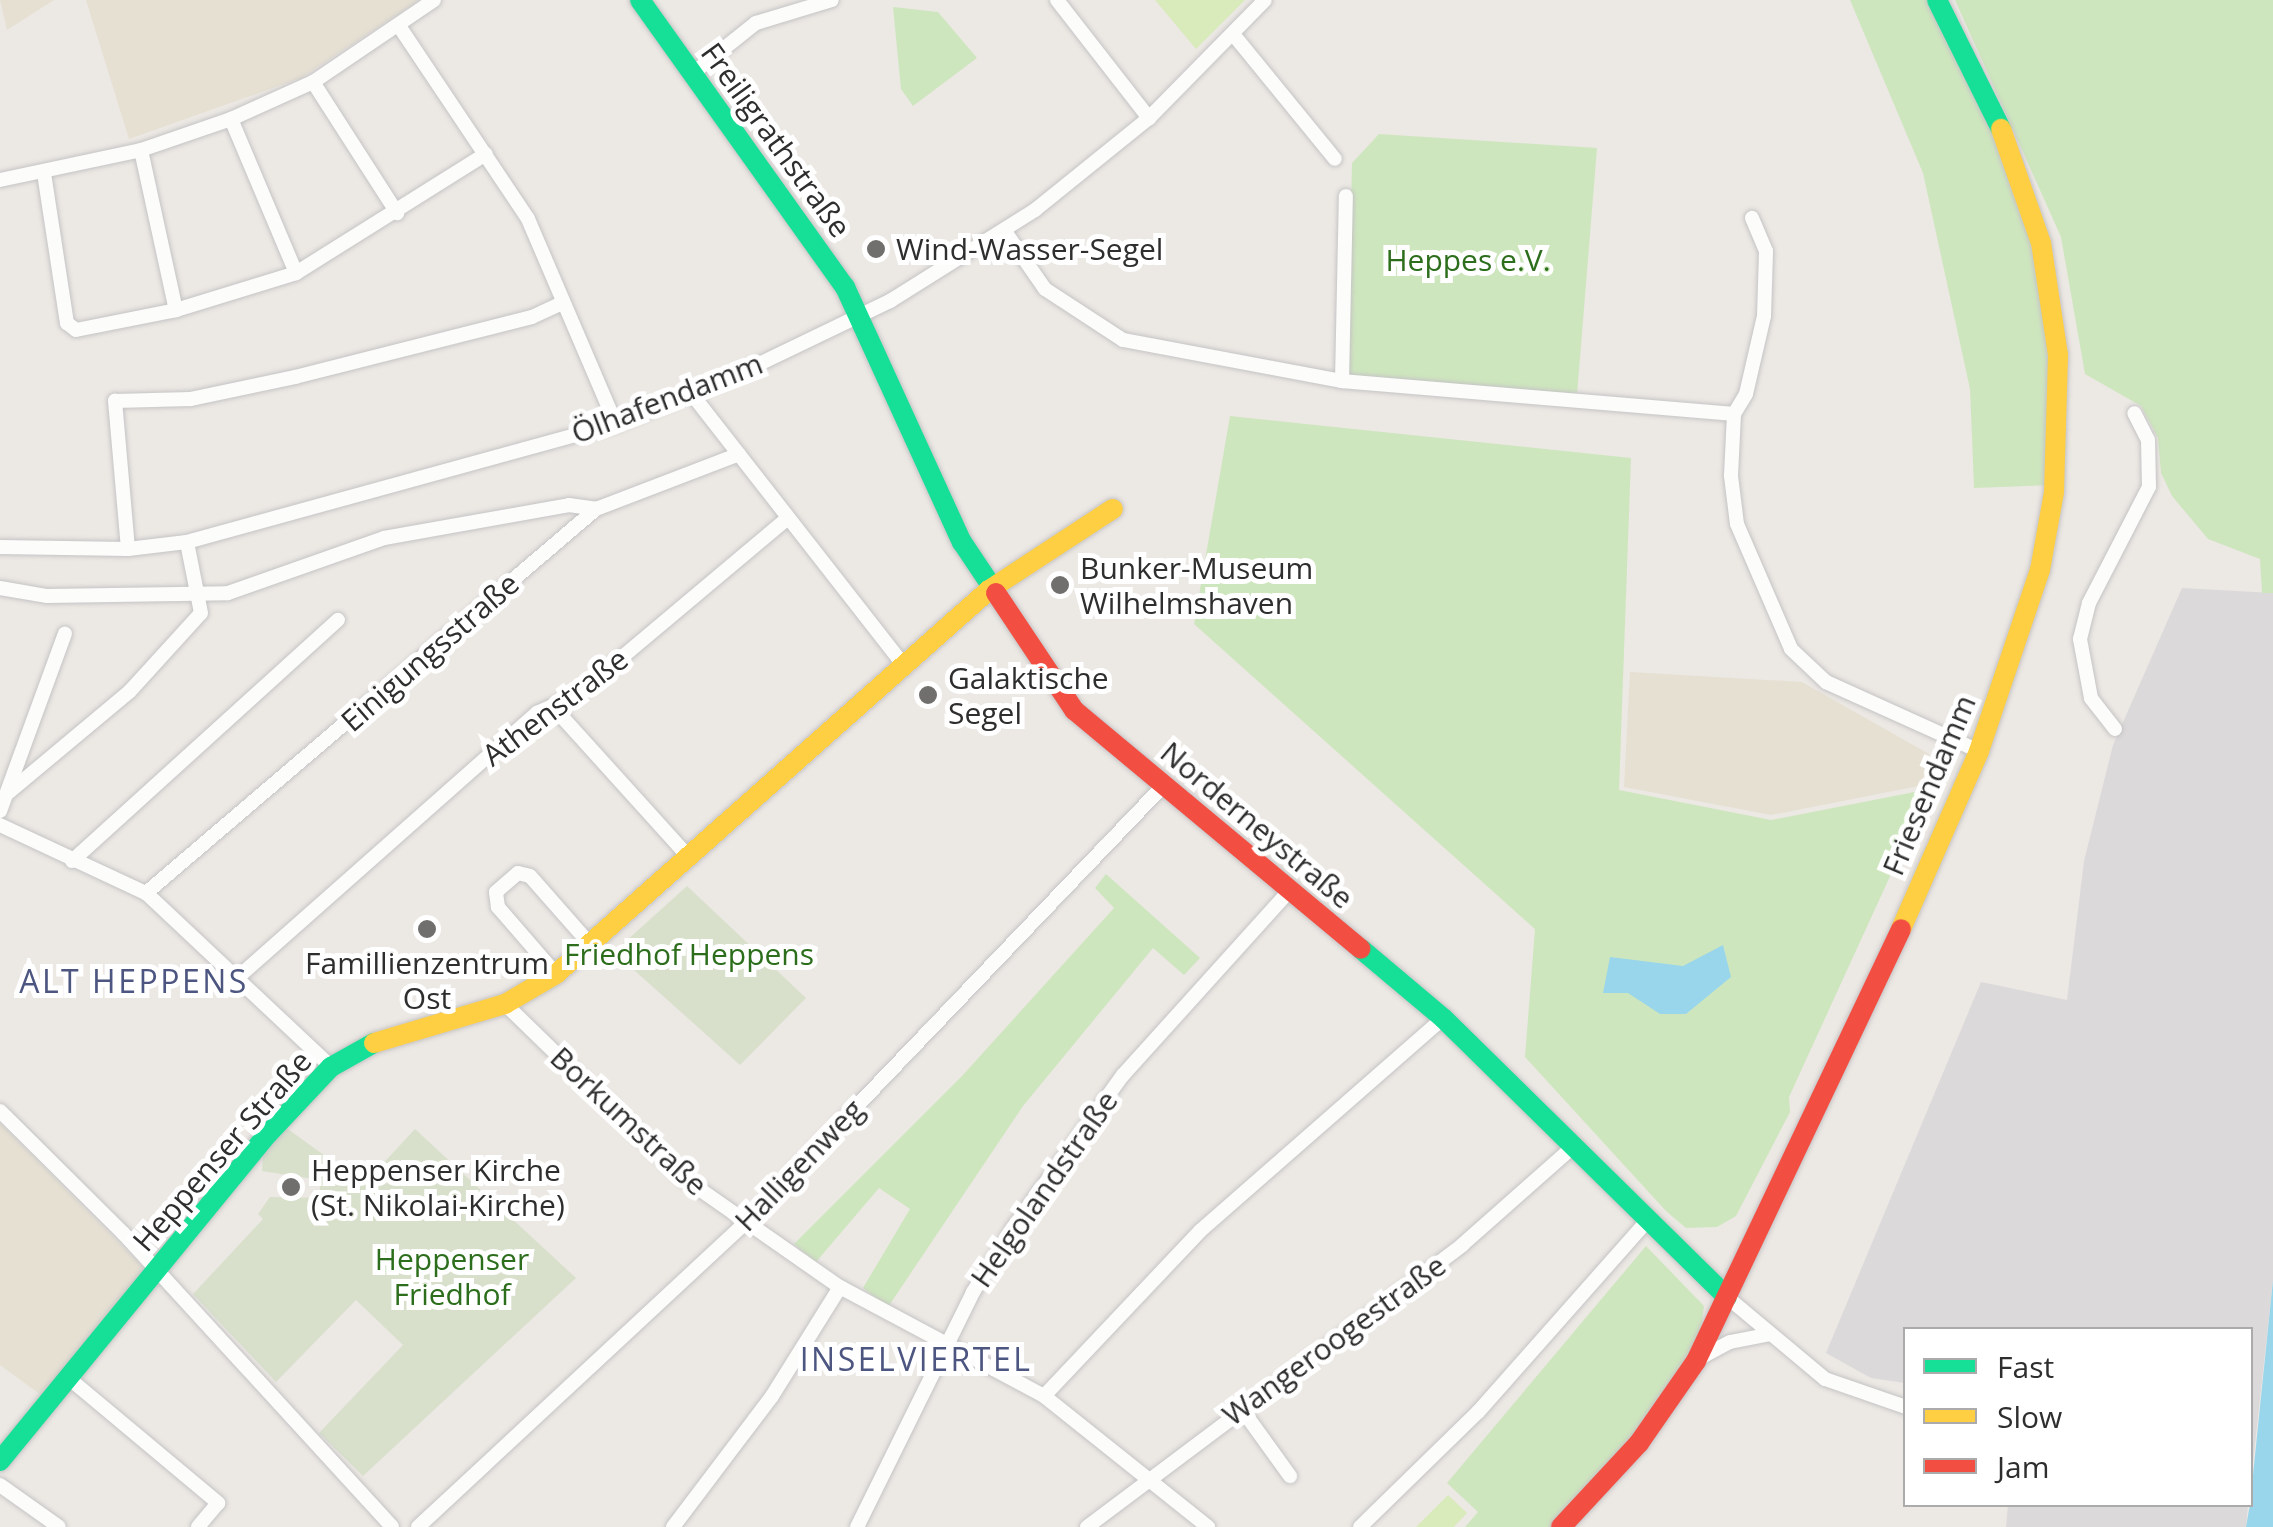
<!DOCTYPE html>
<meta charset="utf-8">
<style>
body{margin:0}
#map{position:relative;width:2273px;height:1527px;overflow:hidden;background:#ece8e4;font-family:"Open Sans",sans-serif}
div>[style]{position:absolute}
.industrial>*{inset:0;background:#dcd9db}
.education>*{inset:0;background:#e6e0d3}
.green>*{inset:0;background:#cee6be}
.cemetery>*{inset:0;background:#d8e0cc}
.pitch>*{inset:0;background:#d9eabb}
.water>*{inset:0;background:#99d6ec}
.roads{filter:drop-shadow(0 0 2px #c5c4c5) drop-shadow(0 0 2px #c5c4c5)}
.street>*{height:14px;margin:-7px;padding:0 7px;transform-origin:7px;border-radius:7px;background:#fcfcfb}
.fast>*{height:20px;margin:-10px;padding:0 10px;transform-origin:10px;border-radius:10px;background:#16e098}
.slow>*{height:20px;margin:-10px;padding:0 10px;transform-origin:10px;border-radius:10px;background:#ffcf43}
.jam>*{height:20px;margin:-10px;padding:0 10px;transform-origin:10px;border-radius:10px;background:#f24e42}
.dots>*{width:28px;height:28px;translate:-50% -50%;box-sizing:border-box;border:5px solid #fff;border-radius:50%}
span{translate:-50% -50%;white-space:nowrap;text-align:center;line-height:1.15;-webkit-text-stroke:10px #fff;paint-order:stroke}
.street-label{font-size:30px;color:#2e2e2e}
.poi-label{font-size:30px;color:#2e2e2e}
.left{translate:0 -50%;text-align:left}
.park-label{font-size:30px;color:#2c6e1b}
.neighbourhood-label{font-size:32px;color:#4d5680;letter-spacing:2.5px}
.legend{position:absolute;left:1903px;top:1327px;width:350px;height:180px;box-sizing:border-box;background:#fff;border:2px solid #ababab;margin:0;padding:12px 18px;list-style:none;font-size:30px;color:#2e2e2e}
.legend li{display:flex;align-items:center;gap:20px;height:50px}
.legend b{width:50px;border:2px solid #ababab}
</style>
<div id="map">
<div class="industrial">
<i style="clip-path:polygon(2182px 588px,2273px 593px,2273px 1280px,2251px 1481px,2250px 1330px,1906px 1330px,1905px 1383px,1871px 1378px,1826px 1353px,1981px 982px,2067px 1000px,2084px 861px,2113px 745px)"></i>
<i style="clip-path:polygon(2008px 1505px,2008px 1504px,2248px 1505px,2246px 1527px,2006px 1527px)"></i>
</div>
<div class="education">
<i style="clip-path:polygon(0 0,54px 0,7px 30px)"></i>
<i style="clip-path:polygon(86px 0,419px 0,301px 78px,129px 139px)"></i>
<i style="clip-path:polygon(1630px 672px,1802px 682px,1929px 754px,1934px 783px,1771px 815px,1624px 787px)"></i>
<i style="clip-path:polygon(0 1123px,142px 1266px,140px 1287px,45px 1398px,0 1365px)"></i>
</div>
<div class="green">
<i style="clip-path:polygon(1850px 0,1932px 0,1986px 105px,2035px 244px,2052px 356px,2050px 485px,1974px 488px,1970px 389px,1923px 173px)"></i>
<i style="clip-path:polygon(1955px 0,2273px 0,2273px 593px,2262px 593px,2260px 559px,2208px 539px,2172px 496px,2161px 473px,2158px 438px,2141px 406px,2085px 374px,2061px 237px)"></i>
<i style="clip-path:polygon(893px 7px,938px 12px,977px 58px,913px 106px,901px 89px)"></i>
<i style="clip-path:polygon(1379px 134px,1597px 148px,1577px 395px,1347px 377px,1352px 163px)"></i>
<i style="clip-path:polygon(1230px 416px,1631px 458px,1619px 790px,1771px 820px,1930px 789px,1789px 1097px,1790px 1112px,1736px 1216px,1717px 1227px,1686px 1228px,1666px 1211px,1525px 1057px,1535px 929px,1194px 624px)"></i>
<i style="clip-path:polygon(1106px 874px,1200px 958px,1184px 975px,1153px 948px,1023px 1106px,888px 1307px,863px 1288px,910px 1209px,879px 1188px,816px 1262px,794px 1244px,962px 1076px,1114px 908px,1095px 888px)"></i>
<i style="clip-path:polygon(1646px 1246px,1704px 1306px,1700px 1339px,1637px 1442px,1558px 1527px,1465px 1527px,1478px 1512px,1447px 1483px)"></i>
</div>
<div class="cemetery">
<i style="clip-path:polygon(687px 886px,806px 998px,740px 1065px,614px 952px)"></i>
<i style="clip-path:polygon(285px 1127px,364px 1184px,415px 1129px,576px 1278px,363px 1476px,319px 1433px,403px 1345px,356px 1300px,276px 1382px,193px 1294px,263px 1219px,258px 1214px,270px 1197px,320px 1198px,320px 1183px,313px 1179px,262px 1171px,263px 1155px)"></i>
</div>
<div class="pitch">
<i style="clip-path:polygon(1155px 0,1245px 0,1196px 49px)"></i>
<i style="clip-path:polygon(1448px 1495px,1467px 1513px,1454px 1527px,1416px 1527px)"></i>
</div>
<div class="water">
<i style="clip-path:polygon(1723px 945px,1731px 977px,1686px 1014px,1660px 1014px,1628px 993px,1603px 993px,1610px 957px,1683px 966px)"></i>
<i style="clip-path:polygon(2273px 1280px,2273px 1527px,2246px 1527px,2250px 1504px)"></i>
</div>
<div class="roads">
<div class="street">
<i style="left:1057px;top:0;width:150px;rotate:52.1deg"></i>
<i style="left:399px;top:26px;width:232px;rotate:56.2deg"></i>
<i style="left:528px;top:219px;width:223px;rotate:66.8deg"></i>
<i style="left:1233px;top:34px;width:161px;rotate:50.8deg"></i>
<i style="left:692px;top:74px;width:82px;rotate:-38.6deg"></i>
<i style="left:756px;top:23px;width:79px;rotate:-16.8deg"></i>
<i style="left:313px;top:82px;width:156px;rotate:57.3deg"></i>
<i style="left:231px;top:119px;width:167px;rotate:67.1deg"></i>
<i style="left:141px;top:150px;width:164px;rotate:77.7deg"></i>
<i style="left:44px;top:173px;width:152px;rotate:81.3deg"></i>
<i style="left:67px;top:323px;width:11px;rotate:38deg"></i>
<i style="left:76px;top:330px;width:102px;rotate:-11.3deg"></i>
<i style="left:176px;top:310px;width:126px;rotate:-17.1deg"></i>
<i style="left:296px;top:273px;width:224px;rotate:-32.1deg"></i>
<i style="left:0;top:180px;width:144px;rotate:-12deg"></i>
<i style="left:141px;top:150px;width:95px;rotate:-19deg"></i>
<i style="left:231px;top:119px;width:90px;rotate:-24.3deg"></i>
<i style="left:313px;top:82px;width:146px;rotate:-34.1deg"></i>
<i style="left:1004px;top:230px;width:72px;rotate:55.2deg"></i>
<i style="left:1045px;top:289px;width:93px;rotate:33.2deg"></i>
<i style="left:1123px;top:340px;width:223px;rotate:10.6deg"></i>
<i style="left:1342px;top:381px;width:393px;rotate:4.8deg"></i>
<i style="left:1734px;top:414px;width:62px;rotate:92.8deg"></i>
<i style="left:1731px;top:476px;width:48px;rotate:82.9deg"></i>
<i style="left:1737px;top:524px;width:136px;rotate:66.6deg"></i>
<i style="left:1791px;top:649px;width:48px;rotate:43.3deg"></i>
<i style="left:1826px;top:682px;width:168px;rotate:24.3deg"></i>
<i style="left:1342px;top:381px;width:185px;rotate:-88.8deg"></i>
<i style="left:691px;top:393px;width:346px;rotate:52deg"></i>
<i style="left:1734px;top:414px;width:23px;rotate:-59deg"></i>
<i style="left:1746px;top:394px;width:80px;rotate:-77deg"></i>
<i style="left:1764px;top:316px;width:65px;rotate:-88.2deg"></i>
<i style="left:1766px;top:251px;width:36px;rotate:-113deg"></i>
<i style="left:0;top:547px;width:128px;rotate:0.9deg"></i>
<i style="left:128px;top:549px;width:59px;rotate:-6.8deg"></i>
<i style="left:187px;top:542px;width:445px;rotate:-15.4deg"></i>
<i style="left:616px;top:424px;width:151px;rotate:-22.6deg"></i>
<i style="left:755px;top:366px;width:150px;rotate:-25.7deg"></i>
<i style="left:890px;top:301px;width:171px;rotate:-32.1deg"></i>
<i style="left:1035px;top:210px;width:146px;rotate:-38.9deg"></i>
<i style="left:1149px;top:118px;width:165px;rotate:-45.5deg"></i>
<i style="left:128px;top:549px;width:149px;rotate:-95deg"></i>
<i style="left:115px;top:401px;width:76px;rotate:-1.5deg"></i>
<i style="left:191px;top:399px;width:106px;rotate:-11.9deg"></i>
<i style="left:295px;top:377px;width:244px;rotate:-14.2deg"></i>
<i style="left:532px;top:317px;width:33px;rotate:-25deg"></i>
<i style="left:0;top:588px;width:48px;rotate:9.7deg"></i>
<i style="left:47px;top:596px;width:181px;rotate:-0.9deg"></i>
<i style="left:228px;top:593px;width:165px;rotate:-19.4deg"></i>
<i style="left:384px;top:538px;width:188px;rotate:-10.1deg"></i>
<i style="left:569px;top:505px;width:27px;rotate:8deg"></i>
<i style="left:558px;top:704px;width:16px;rotate:68deg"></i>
<i style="left:564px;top:719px;width:185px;rotate:47.9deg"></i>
<i style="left:2115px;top:729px;width:39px;rotate:-128deg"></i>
<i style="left:2091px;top:698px;width:60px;rotate:-100.6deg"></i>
<i style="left:2080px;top:639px;width:37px;rotate:-76deg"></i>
<i style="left:2089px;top:603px;width:131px;rotate:-62.7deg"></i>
<i style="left:2149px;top:487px;width:47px;rotate:-91.2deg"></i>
<i style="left:2148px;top:440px;width:30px;rotate:-117deg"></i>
<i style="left:8px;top:793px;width:159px;rotate:-39.9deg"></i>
<i style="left:130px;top:691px;width:105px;rotate:-47.7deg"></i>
<i style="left:201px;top:613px;width:72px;rotate:-101.2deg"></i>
<i style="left:0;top:811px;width:189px;rotate:-69.9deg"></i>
<i style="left:0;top:825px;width:161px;rotate:25deg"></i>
<i style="left:146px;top:893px;width:254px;rotate:43.2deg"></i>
<i style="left:72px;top:861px;width:359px;rotate:-42.2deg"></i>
<i style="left:146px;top:893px;width:592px;rotate:-40.48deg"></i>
<i style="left:596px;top:509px;width:153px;rotate:-21deg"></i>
<i style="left:556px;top:974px;width:89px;rotate:-130.9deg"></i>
<i style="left:498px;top:907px;width:15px;rotate:-98deg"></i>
<i style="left:496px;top:892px;width:29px;rotate:-41deg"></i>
<i style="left:518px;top:873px;width:12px;rotate:14deg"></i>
<i style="left:530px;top:876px;width:91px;rotate:48.6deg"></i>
<i style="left:236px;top:979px;width:402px;rotate:-41.5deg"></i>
<i style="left:537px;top:713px;width:44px;rotate:-24.2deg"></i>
<i style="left:577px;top:695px;width:275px;rotate:-40deg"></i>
<i style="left:505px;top:1004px;width:251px;rotate:44.2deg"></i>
<i style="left:685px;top:1179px;width:189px;rotate:34.9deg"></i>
<i style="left:840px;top:1287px;width:231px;rotate:28.1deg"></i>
<i style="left:1044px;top:1396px;width:210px;rotate:38.6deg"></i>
<i style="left:0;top:1111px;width:173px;rotate:44.8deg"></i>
<i style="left:123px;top:1233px;width:398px;rotate:47.5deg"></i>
<i style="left:1727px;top:1297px;width:128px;rotate:39.9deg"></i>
<i style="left:1825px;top:1379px;width:86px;rotate:19.1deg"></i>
<i style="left:1696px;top:1360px;width:38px;rotate:-28deg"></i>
<i style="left:1730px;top:1342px;width:38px;rotate:-11deg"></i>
<i style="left:71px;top:1380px;width:192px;rotate:39.9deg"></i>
<i style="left:218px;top:1503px;width:31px;rotate:130deg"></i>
<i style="left:1044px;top:1396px;width:227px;rotate:-46.6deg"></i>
<i style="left:1200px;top:1231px;width:323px;rotate:-41.2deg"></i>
<i style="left:1241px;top:1408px;width:84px;rotate:54.2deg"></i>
<i style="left:0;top:1485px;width:72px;rotate:35.4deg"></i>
<i style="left:418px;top:1527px;width:446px;rotate:-42.9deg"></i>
<i style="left:745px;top:1223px;width:605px;rotate:-46.27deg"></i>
<i style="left:673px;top:1527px;width:164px;rotate:-52.9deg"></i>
<i style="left:772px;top:1396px;width:128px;rotate:-58deg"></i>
<i style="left:857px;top:1527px;width:262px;rotate:-63.7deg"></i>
<i style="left:973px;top:1292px;width:77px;rotate:-57.8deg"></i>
<i style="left:1014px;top:1227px;width:187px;rotate:-54.4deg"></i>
<i style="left:1123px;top:1075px;width:248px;rotate:-47.9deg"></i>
<i style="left:1087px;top:1527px;width:469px;rotate:-36.9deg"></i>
<i style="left:1462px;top:1245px;width:151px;rotate:-41.5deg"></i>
<i style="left:1360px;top:1527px;width:165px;rotate:-44.3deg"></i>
<i style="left:1478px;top:1412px;width:255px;rotate:-48.5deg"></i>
</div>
<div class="fast">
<i style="left:640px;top:0;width:353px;rotate:54.5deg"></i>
<i style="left:845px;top:287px;width:281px;rotate:65.4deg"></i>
<i style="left:962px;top:542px;width:61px;rotate:56.3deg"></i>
<i style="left:1937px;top:0;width:144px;rotate:63.6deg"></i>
<i style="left:1361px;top:949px;width:107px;rotate:40.1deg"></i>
<i style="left:1443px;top:1018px;width:398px;rotate:44.5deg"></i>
<i style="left:0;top:1461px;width:423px;rotate:-50.7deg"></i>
<i style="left:268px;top:1134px;width:92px;rotate:-46.8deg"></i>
<i style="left:331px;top:1067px;width:49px;rotate:-29.2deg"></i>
</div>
<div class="slow">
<i style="left:1901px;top:929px;width:194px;rotate:-66.3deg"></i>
<i style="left:1979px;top:751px;width:191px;rotate:-71.4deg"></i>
<i style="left:2040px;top:570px;width:79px;rotate:-79.8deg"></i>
<i style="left:2054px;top:492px;width:137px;rotate:-88.3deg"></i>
<i style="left:2058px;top:355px;width:113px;rotate:-98.6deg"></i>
<i style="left:2041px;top:243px;width:121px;rotate:-109.3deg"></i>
<i style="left:374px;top:1043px;width:137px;rotate:-16.6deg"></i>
<i style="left:505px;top:1004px;width:59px;rotate:-30.5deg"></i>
<i style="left:556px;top:974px;width:579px;rotate:-41.57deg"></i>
<i style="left:989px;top:590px;width:148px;rotate:-33.2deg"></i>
</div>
<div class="jam">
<i style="left:996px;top:593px;width:141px;rotate:56.3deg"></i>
<i style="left:1074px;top:710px;width:373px;rotate:39.8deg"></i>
<i style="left:1561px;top:1527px;width:115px;rotate:-47.1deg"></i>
<i style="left:1639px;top:1443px;width:100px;rotate:-55.2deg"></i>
<i style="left:1696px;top:1361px;width:478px;rotate:-64.6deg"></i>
</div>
</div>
<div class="dots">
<i style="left:876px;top:249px;background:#706f6e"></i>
<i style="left:1060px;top:585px;background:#706f6e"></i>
<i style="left:928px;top:695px;background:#706f6e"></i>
<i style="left:427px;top:929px;background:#706f6e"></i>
<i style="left:291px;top:1187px;background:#706f6e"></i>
</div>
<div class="street-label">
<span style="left:776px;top:140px;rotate:54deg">Freiligrathstraße</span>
<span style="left:667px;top:398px;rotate:-21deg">Ölhafendamm</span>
<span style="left:430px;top:652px;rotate:-41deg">Einigungsstraße</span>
<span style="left:555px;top:707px;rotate:-37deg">Athenstraße</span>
<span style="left:1929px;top:785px;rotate:-67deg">Friesendamm</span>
<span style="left:1257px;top:825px;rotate:40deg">Norderneystraße</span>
<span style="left:629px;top:1121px;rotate:43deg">Borkumstraße</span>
<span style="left:222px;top:1151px;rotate:-49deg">Heppenser Straße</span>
<span style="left:799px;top:1165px;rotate:-46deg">Halligenweg</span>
<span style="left:1044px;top:1189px;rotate:-55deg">Helgolandstraße</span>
<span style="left:1334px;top:1340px;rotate:-36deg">Wangeroogestraße</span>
</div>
<div class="poi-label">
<span class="left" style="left:896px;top:249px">Wind-Wasser-Segel</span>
<span class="left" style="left:1080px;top:585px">Bunker-Museum<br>Wilhelmshaven</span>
<span class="left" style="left:948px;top:695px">Galaktische<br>Segel</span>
<span style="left:427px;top:980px">Famillienzentrum<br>Ost</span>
<span class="left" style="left:311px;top:1187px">Heppenser Kirche<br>(St. Nikolai-Kirche)</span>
</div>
<div class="park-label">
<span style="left:1468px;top:260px">Heppes e.V.</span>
<span style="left:689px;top:954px">Friedhof Heppens</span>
<span style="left:452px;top:1276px">Heppenser<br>Friedhof</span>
</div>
<div class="neighbourhood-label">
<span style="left:134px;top:981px">ALT HEPPENS</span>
<span style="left:916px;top:1359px">INSELVIERTEL</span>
</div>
<ul class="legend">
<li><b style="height:12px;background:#16e098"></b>Fast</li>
<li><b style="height:12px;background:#ffcf43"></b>Slow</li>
<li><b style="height:12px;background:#f24e42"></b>Jam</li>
</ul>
</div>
